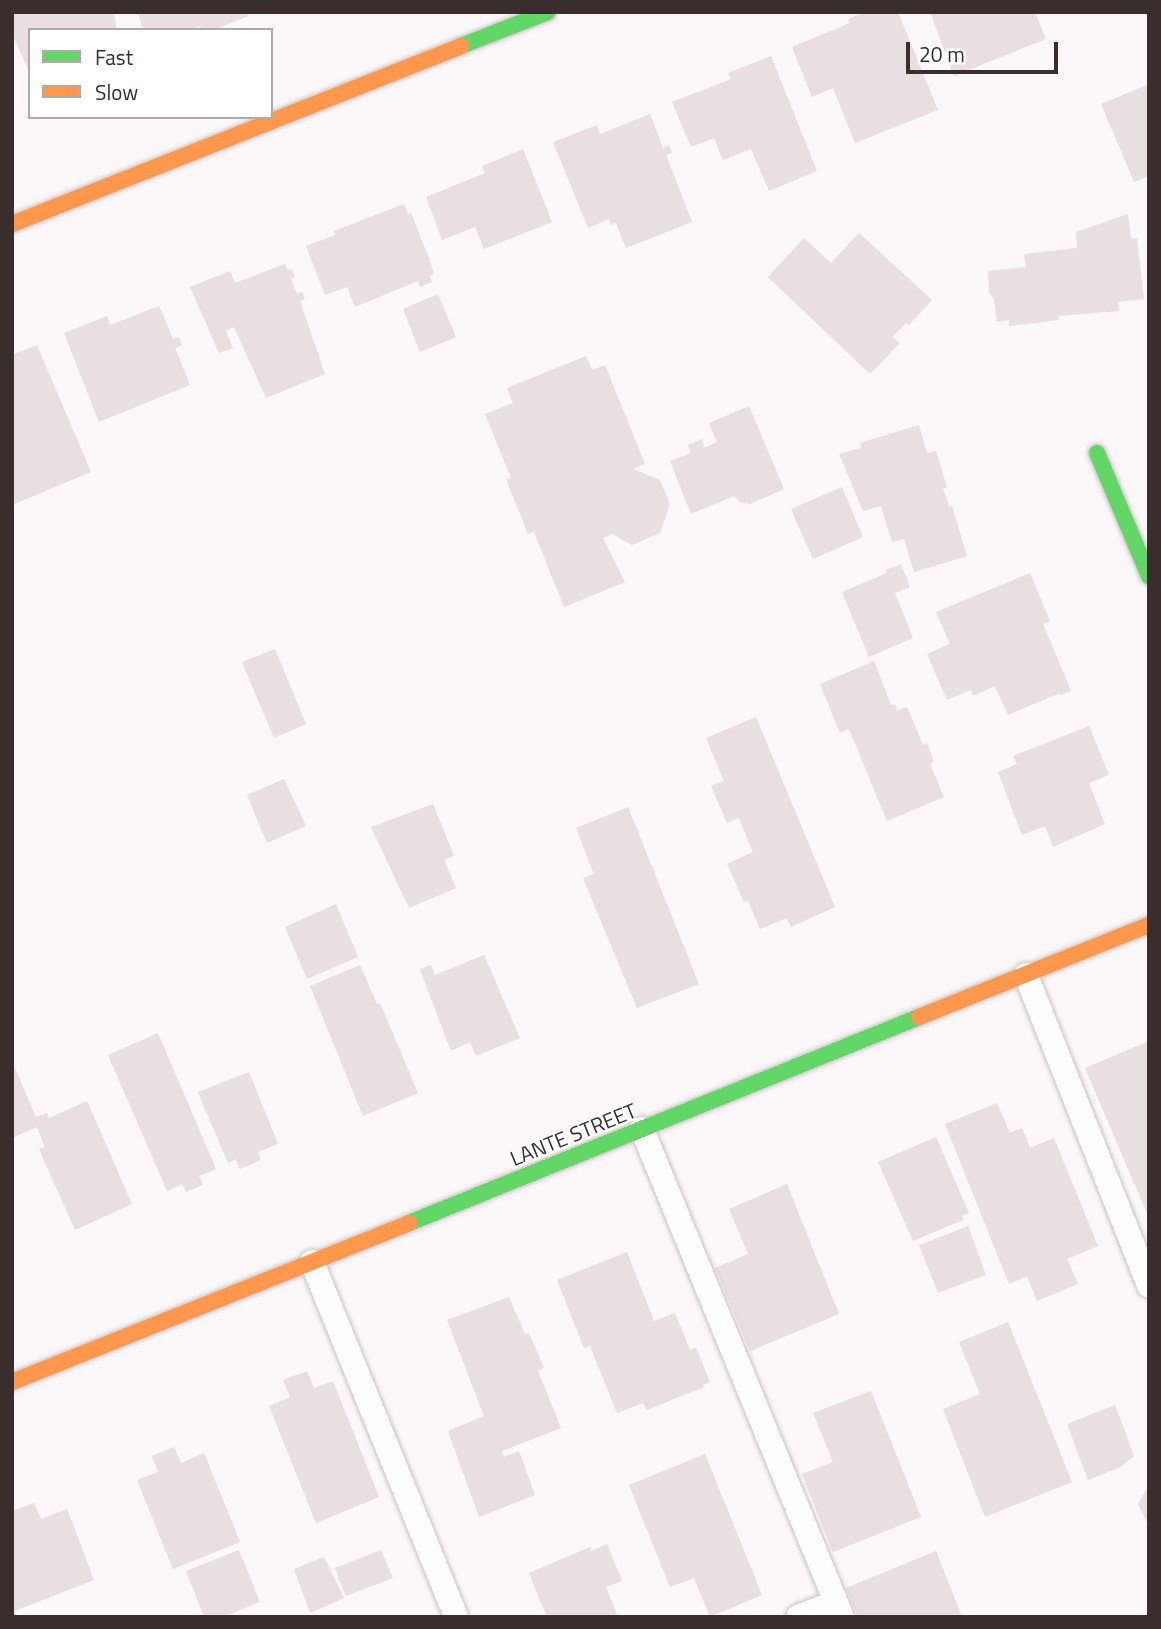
<!DOCTYPE html>
<style>
body{margin:0}
#map{position:relative;width:1161px;height:1629px;overflow:hidden;background:#fcf7f8;font-family:"Titillium Web",sans-serif}
div>[style]{position:absolute}
.building>*{inset:0;background:#e9dee0}
.roads{filter:drop-shadow(0 0 2px #cac2c3) drop-shadow(0 0 2px #cac2c3)}
.lane>*{height:24px;margin:-12px;padding:0 12px;transform-origin:12px;border-radius:12px;background:#fffefe}
.fast>*{height:16px;margin:-8px;padding:0 8px;transform-origin:8px;border-radius:8px;background:#63d668}
.slow>*{height:16px;margin:-8px;padding:0 8px;transform-origin:8px;border-radius:8px;background:#ff974d}
span{translate:-50% -50%;white-space:nowrap;text-align:center;line-height:1.15;-webkit-text-stroke:5px #fff;paint-order:stroke}
.street-label{font-size:21px;color:#3a2d2e}
.frame{position:absolute;inset:0;border:14px solid #3a2d2e;pointer-events:none}
.legend{position:absolute;left:28px;top:28px;width:245px;height:91px;box-sizing:border-box;background:#fff;border:2px solid #b0abab;margin:0;padding:9px 12px;list-style:none;font-size:21px;color:#3a2d2e}
.legend li{display:flex;align-items:center;gap:14px;height:35px}
.legend b{width:35px;border:2px solid #b0abab}
.scale{position:absolute;left:906px;top:42px;width:152px;height:32px;box-sizing:border-box;border:4px solid #3a2d2e;border-top:0;padding-left:9px;font-size:21px;line-height:24px;white-space:nowrap;color:#3a2d2e;-webkit-text-stroke:5px #fff;paint-order:stroke}
</style>
<div id="map">
<div class="building">
<i style="clip-path:polygon(12px 12px,113px 12px,117px 30px,30px 30px,30px 74px,12px 33px)"></i>
<i style="clip-path:polygon(137px 12px,246px 12px,248px 16px,214px 30px,202px 30px,200px 26px,190px 30px,144px 30px)"></i>
<i style="clip-path:polygon(865px 12px,898px 12px,938px 110px,855px 143px,833px 88px,812px 97px,792px 47px,850px 23px,848px 19px)"></i>
<i style="clip-path:polygon(930px 12px,1035px 12px,1046px 39px,954px 76px)"></i>
<i style="clip-path:polygon(771px 56px,817px 171px,769px 191px,751px 149px,723px 160px,714px 138px,691px 147px,672px 102px,731px 79px,728px 73px)"></i>
<i style="clip-path:polygon(1149px 84px,1149px 176px,1134px 182px,1101px 104px)"></i>
<i style="clip-path:polygon(650px 114px,663px 148px,669px 145px,672px 153px,666px 155px,692px 222px,626px 248px,616px 223px,611px 225px,609px 219px,588px 228px,553px 142px,597px 125px,600px 134px)"></i>
<i style="clip-path:polygon(523px 149px,552px 222px,484px 249px,475px 227px,442px 240px,426px 197px,485px 173px,482px 166px)"></i>
<i style="clip-path:polygon(404px 204px,408px 214px,411px 213px,429px 258px,434px 274px,430px 276px,432px 282px,420px 287px,418px 281px,355px 307px,347px 287px,325px 295px,306px 246px,335px 235px,334px 231px)"></i>
<i style="clip-path:polygon(1128px 214px,1131px 239px,1137px 238px,1144px 299px,1118px 302px,1119px 311px,1059px 316px,1059px 320px,1009px 326px,1009px 320px,997px 322px,994px 299px,989px 293px,988px 271px,1026px 267px,1024px 254px,1077px 248px,1076px 232px)"></i>
<i style="clip-path:polygon(859px 233px,932px 300px,909px 325px,906px 323px,892px 337px,900px 343px,870px 374px,768px 277px,804px 238px,831px 263px)"></i>
<i style="clip-path:polygon(285px 264px,287px 270px,292px 269px,295px 277px,291px 279px,297px 294px,302px 292px,305px 299px,300px 301px,325px 374px,266px 398px,234px 327px,226px 331px,233px 348px,219px 353px,190px 287px,230px 271px,235px 283px)"></i>
<i style="clip-path:polygon(438px 294px,456px 337px,420px 352px,403px 309px)"></i>
<i style="clip-path:polygon(159px 306px,173px 339px,179px 337px,182px 345px,175px 348px,190px 385px,99px 422px,64px 333px,107px 316px,110px 325px)"></i>
<i style="clip-path:polygon(37px 345px,91px 472px,12px 505px,12px 355px)"></i>
<i style="clip-path:polygon(586px 356px,592px 370px,605px 365px,645px 464px,633px 469px,660px 480px,670px 504px,660px 533px,632px 545px,612px 534px,603px 538px,625px 582px,564px 607px,534px 532px,528px 534px,506px 479px,511px 478px,485px 414px,513px 403px,507px 388px)"></i>
<i style="clip-path:polygon(749px 406px,784px 489px,750px 504px,740px 502px,734px 496px,691px 514px,670px 461px,691px 453px,688px 445px,702px 439px,705px 448px,717px 442px,709px 423px)"></i>
<i style="clip-path:polygon(919px 425px,927px 453px,936px 451px,947px 488px,943px 488px,949px 507px,952px 506px,967px 556px,914px 572px,904px 539px,892px 542px,881px 506px,863px 511px,839px 454px,861px 448px,860px 443px)"></i>
<i style="clip-path:polygon(842px 487px,863px 537px,813px 559px,791px 509px)"></i>
<i style="clip-path:polygon(901px 564px,910px 587px,895px 593px,913px 638px,869px 657px,842px 592px,887px 573px,886px 570px)"></i>
<i style="clip-path:polygon(1030px 573px,1050px 621px,1043px 624px,1071px 691px,1061px 695px,1060px 693px,1008px 715px,995px 686px,973px 696px,971px 690px,947px 700px,927px 654px,950px 644px,936px 612px)"></i>
<i style="clip-path:polygon(275px 649px,306px 724px,274px 738px,242px 662px)"></i>
<i style="clip-path:polygon(874px 661px,891px 705px,895px 704px,897px 711px,907px 707px,923px 745px,927px 743px,934px 762px,930px 764px,944px 797px,887px 821px,849px 729px,840px 733px,820px 684px)"></i>
<i style="clip-path:polygon(756px 717px,835px 907px,791px 927px,787px 918px,760px 929px,748px 901px,744px 902px,727px 864px,753px 852px,739px 818px,727px 823px,711px 786px,724px 781px,706px 738px)"></i>
<i style="clip-path:polygon(1089px 726px,1109px 775px,1089px 783px,1105px 824px,1053px 847px,1045px 826px,1022px 835px,998px 772px,1017px 764px,1013px 756px)"></i>
<i style="clip-path:polygon(284px 779px,306px 826px,267px 843px,247px 795px)"></i>
<i style="clip-path:polygon(433px 804px,454px 856px,444px 860px,456px 888px,409px 908px,371px 827px)"></i>
<i style="clip-path:polygon(628px 807px,699px 984px,637px 1008px,583px 878px,594px 874px,576px 828px)"></i>
<i style="clip-path:polygon(336px 904px,358px 957px,307px 979px,285px 927px)"></i>
<i style="clip-path:polygon(484px 955px,520px 1038px,476px 1056px,470px 1042px,451px 1051px,420px 969px,431px 965px,435px 975px)"></i>
<i style="clip-path:polygon(360px 965px,377px 1004px,380px 1003px,418px 1093px,363px 1116px,310px 986px)"></i>
<i style="clip-path:polygon(158px 1033px,216px 1169px,199px 1176px,203px 1185px,186px 1192px,182px 1184px,167px 1191px,108px 1055px)"></i>
<i style="clip-path:polygon(1149px 1041px,1149px 1218px,1085px 1068px)"></i>
<i style="clip-path:polygon(12px 1061px,36px 1117px,47px 1113px,49px 1118px,87px 1101px,132px 1204px,75px 1230px,39px 1149px,45px 1147px,37px 1127px,12px 1138px)"></i>
<i style="clip-path:polygon(249px 1072px,278px 1144px,258px 1152px,261px 1160px,240px 1169px,236px 1159px,228px 1163px,198px 1092px)"></i>
<i style="clip-path:polygon(997px 1103px,1010px 1133px,1022px 1128px,1030px 1148px,1054px 1138px,1098px 1246px,1067px 1259px,1078px 1284px,1037px 1301px,1027px 1276px,1009px 1284px,945px 1124px)"></i>
<i style="clip-path:polygon(936px 1137px,969px 1213px,962px 1216px,963px 1220px,913px 1241px,878px 1162px)"></i>
<i style="clip-path:polygon(787px 1184px,839px 1314px,750px 1351px,715px 1268px,748px 1254px,729px 1209px)"></i>
<i style="clip-path:polygon(968px 1226px,986px 1275px,938px 1293px,919px 1245px)"></i>
<i style="clip-path:polygon(627px 1252px,654px 1321px,675px 1313px,690px 1350px,696px 1348px,710px 1382px,703px 1385px,704px 1387px,647px 1410px,643px 1403px,617px 1413px,590px 1346px,584px 1348px,557px 1280px)"></i>
<i style="clip-path:polygon(509px 1297px,525px 1334px,529px 1333px,544px 1368px,538px 1371px,561px 1428px,502px 1451px,504px 1457px,519px 1451px,535px 1495px,479px 1517px,448px 1431px,484px 1416px,447px 1320px)"></i>
<i style="clip-path:polygon(1008px 1322px,1072px 1482px,985px 1517px,943px 1409px,980px 1394px,959px 1342px)"></i>
<i style="clip-path:polygon(307px 1371px,314px 1388px,333px 1381px,379px 1497px,316px 1523px,269px 1406px,290px 1397px,283px 1380px)"></i>
<i style="clip-path:polygon(871px 1391px,921px 1517px,833px 1552px,802px 1474px,833px 1462px,813px 1413px)"></i>
<i style="clip-path:polygon(1115px 1405px,1134px 1456px,1121px 1467px,1088px 1480px,1067px 1424px)"></i>
<i style="clip-path:polygon(174px 1447px,181px 1463px,204px 1453px,240px 1542px,173px 1569px,137px 1480px,158px 1472px,152px 1456px)"></i>
<i style="clip-path:polygon(705px 1454px,762px 1595px,710px 1617px,694px 1578px,670px 1587px,629px 1485px)"></i>
<i style="clip-path:polygon(1149px 1485px,1149px 1527px,1138px 1504px)"></i>
<i style="clip-path:polygon(34px 1503px,41px 1519px,67px 1509px,94px 1580px,12px 1612px,12px 1511px)"></i>
<i style="clip-path:polygon(607px 1544px,622px 1581px,606px 1587px,618px 1617px,547px 1617px,529px 1573px,590px 1547px,591px 1551px)"></i>
<i style="clip-path:polygon(239px 1550px,260px 1602px,223px 1617px,204px 1617px,186px 1571px)"></i>
<i style="clip-path:polygon(381px 1550px,393px 1578px,346px 1596px,335px 1568px)"></i>
<i style="clip-path:polygon(936px 1551px,962px 1617px,858px 1617px,846px 1588px)"></i>
<i style="clip-path:polygon(324px 1557px,344px 1598px,310px 1613px,294px 1569px)"></i>
</div>
<div class="roads">
<div class="lane">
<i style="left:1026px;top:975px;width:334px;rotate:68.4deg"></i>
<i style="left:642px;top:1129px;width:527px;rotate:67.71deg"></i>
<i style="left:312px;top:1262px;width:383px;rotate:67.9deg"></i>
<i style="left:798px;top:1617px;width:41px;rotate:-21.5deg"></i>
</div>
<div class="fast">
<i style="left:461px;top:46px;width:93px;rotate:-21.3deg"></i>
<i style="left:1097px;top:453px;width:134px;rotate:67.1deg"></i>
<i style="left:409px;top:1223px;width:550px;rotate:-21.99deg"></i>
</div>
<div class="slow">
<i style="left:12px;top:224px;width:483px;rotate:-21.6deg"></i>
<i style="left:919px;top:1017px;width:248px;rotate:-21.8deg"></i>
<i style="left:12px;top:1382px;width:428px;rotate:-21.8deg"></i>
</div>
</div>
<div class="street-label">
<span style="left:573px;top:1134px;rotate:-22deg">LANTE STREET</span>
</div>
<div class="frame"></div>
<ul class="legend">
<li><b style="height:9px;background:#63d668"></b>Fast</li>
<li><b style="height:9px;background:#ff974d"></b>Slow</li>
</ul>
<div class="scale">20 m</div>
</div>
